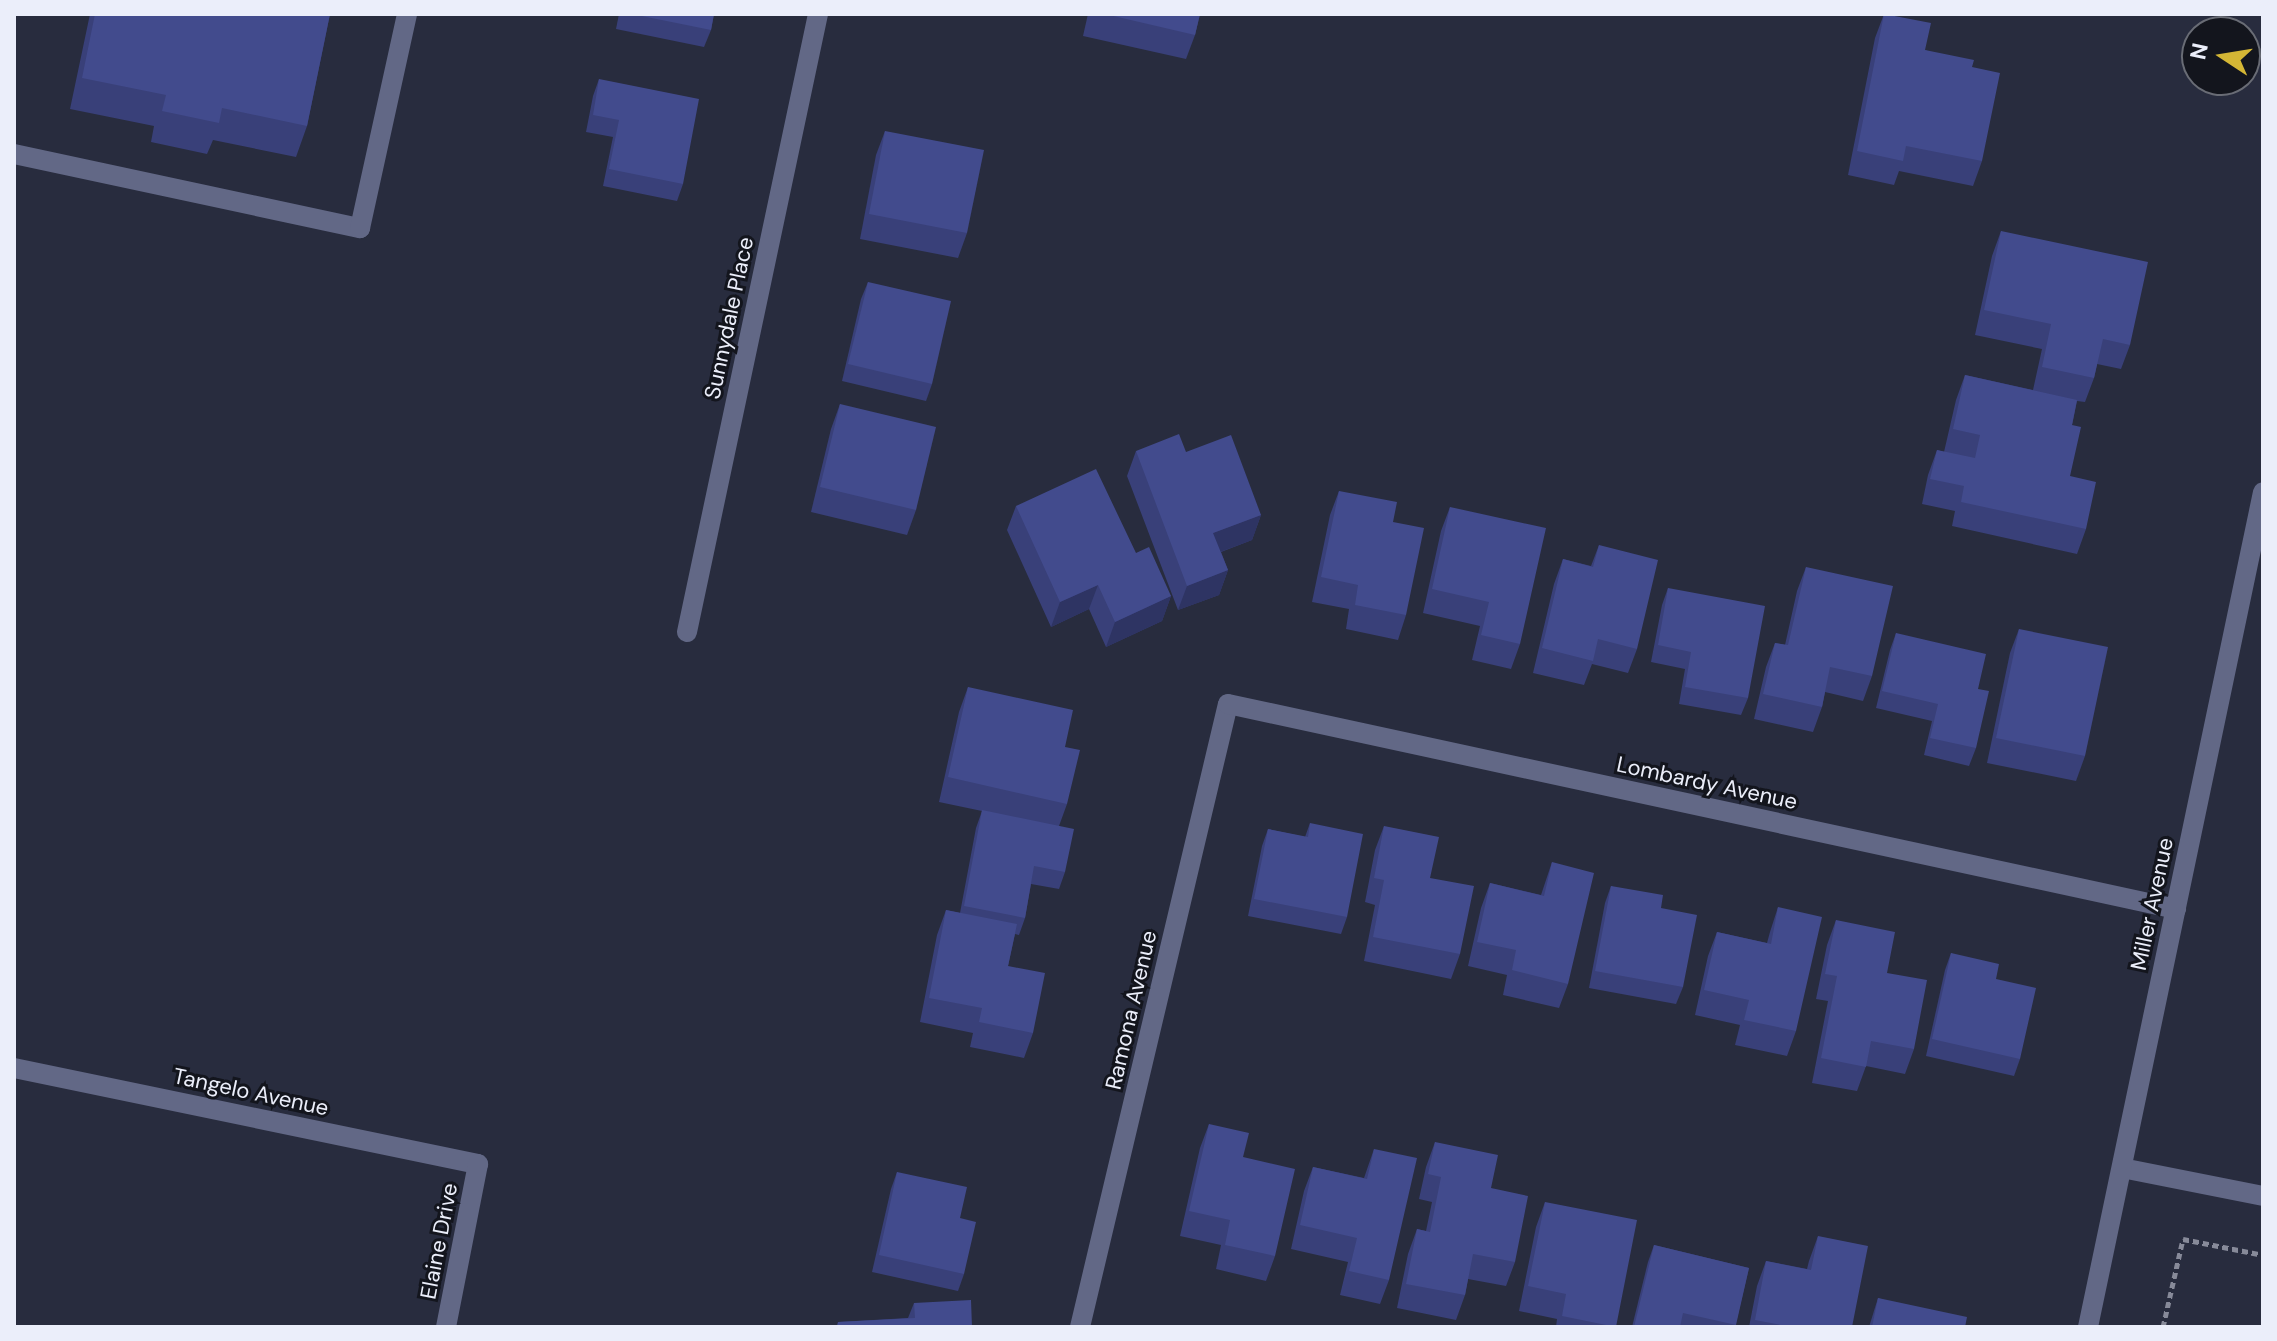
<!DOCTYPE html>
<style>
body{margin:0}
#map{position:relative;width:2277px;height:1341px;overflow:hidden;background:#282c3e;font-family:"DM Sans",sans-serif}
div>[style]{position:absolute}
.path>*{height:5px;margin-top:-2.5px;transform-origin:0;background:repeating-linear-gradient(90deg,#878a99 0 6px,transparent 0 10px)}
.minor>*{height:20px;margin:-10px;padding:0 10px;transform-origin:10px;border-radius:10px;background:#626886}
.wall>*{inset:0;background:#394079}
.shaded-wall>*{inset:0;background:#2e3463}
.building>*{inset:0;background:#424b8d}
span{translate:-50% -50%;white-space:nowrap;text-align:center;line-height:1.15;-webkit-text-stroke:6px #13151d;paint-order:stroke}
.street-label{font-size:22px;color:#ebeefa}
.frame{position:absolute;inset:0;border:16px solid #ebeefa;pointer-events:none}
.north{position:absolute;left:2181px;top:16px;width:80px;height:80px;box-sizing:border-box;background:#13151d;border:2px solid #696c75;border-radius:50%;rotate:282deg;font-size:22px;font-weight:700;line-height:32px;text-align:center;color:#ebeefa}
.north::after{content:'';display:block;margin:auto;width:28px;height:36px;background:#d4b635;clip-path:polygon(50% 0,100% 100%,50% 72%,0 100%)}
</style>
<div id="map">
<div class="path">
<i style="left:2163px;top:1327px;width:90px;rotate:-77.2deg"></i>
<i style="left:2183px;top:1239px;width:82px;rotate:11.3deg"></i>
</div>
<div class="minor">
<i style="left:14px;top:154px;width:354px;rotate:12.1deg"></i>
<i style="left:360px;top:228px;width:219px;rotate:-77.6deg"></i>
<i style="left:687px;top:632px;width:632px;rotate:-78.03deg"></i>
<i style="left:14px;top:1068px;width:474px;rotate:11.7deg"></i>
<i style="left:478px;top:1164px;width:166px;rotate:101.1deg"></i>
<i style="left:2122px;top:1168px;width:144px;rotate:11.2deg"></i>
<i style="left:1080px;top:1327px;width:640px;rotate:-76.64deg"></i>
<i style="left:1228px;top:704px;width:970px;rotate:12.2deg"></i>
<i style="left:2088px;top:1327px;width:853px;rotate:-78.16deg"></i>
</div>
<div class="wall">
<i style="clip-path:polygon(90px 14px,330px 14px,307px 126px,296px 157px,213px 140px,207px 154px,151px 142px,154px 126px,70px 109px)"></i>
<i style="clip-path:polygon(619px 14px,714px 14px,711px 30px,704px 47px,616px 29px)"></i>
<i style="clip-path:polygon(1088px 14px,1200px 14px,1195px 35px,1186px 59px,1083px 36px)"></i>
<i style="clip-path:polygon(1884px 14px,1925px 50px,1972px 67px,1982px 161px,1973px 186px,1899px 171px,1894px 185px,1848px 175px,1875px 38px)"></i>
<i style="clip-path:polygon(599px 79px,683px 184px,677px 201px,603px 186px,613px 137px,586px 132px,593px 96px)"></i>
<i style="clip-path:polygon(885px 131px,967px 233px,958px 258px,860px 239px,876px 155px)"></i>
<i style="clip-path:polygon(2001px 231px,2130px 345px,2121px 369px,2097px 364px,2094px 378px,2085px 402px,2077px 401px,2072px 425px,2070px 476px,2086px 529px,2077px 554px,1952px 526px,1955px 511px,1922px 504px,1928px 475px,1937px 450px,1944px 452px,1956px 400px,1965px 375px,2033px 390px,2042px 349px,1975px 335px,1992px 256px)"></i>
<i style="clip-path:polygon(868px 282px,932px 384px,926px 401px,842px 381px,861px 299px)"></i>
<i style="clip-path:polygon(840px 404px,916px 510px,907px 535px,811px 512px,831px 429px)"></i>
<i style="clip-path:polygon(1136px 451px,1186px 452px,1261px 515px,1252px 540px,1221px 552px,1228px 570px,1219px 595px,1178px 610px,1127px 476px)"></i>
<i style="clip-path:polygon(1339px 491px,1393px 522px,1406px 615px,1398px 640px,1346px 629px,1349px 609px,1312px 602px,1330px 515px)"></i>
<i style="clip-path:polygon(1016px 506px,1136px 553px,1171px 596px,1162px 621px,1106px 647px,1089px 609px,1051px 627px,1007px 530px)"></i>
<i style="clip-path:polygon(1450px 507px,1520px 644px,1511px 669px,1472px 660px,1480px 626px,1423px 613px,1441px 531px)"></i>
<i style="clip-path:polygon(1599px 545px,1637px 649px,1628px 673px,1592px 664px,1584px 685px,1533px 673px,1554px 584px,1563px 559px,1591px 566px)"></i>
<i style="clip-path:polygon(1806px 567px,1872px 676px,1863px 701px,1825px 692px,1822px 707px,1813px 732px,1754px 719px,1766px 667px,1775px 643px,1785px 645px,1797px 591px)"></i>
<i style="clip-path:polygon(1668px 588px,1748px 698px,1741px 715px,1679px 704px,1685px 669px,1651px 662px,1662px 605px)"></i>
<i style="clip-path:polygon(2019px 629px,2085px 756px,2076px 781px,1987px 763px,2010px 653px)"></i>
<i style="clip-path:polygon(1896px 633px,1978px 689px,1976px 748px,1969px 766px,1924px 755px,1932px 721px,1876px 708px,1890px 650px)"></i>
<i style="clip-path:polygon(968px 687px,1065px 747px,1067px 804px,1059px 826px,1065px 872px,1059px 889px,1031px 884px,1025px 918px,1019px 935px,1015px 934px,1008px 966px,1033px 1033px,1024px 1058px,970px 1047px,973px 1033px,920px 1022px,937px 935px,946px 910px,960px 913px,976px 828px,982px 811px,939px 802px,959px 712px)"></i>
<i style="clip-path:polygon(1310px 823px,1347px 917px,1341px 934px,1248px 916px,1262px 846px,1268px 829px,1305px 837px)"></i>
<i style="clip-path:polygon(1384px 826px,1430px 878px,1460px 954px,1451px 979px,1364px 961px,1375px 905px,1365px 902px,1375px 850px)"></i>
<i style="clip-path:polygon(1552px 862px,1568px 984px,1559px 1008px,1503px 995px,1507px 975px,1468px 966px,1481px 908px,1490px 883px,1541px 895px)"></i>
<i style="clip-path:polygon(1611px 886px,1661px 908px,1683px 987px,1676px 1004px,1589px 988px,1605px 903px)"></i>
<i style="clip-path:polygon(1778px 907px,1796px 1031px,1787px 1056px,1735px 1045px,1740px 1025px,1695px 1015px,1708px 956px,1717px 932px,1767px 943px,1770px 932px)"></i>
<i style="clip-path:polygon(1836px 920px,1887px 973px,1914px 1049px,1905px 1074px,1866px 1066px,1857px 1091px,1812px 1083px,1828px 1001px,1816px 999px,1827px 945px)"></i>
<i style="clip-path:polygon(1951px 953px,1996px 979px,2020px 1059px,2014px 1076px,1926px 1056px,1945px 970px)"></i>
<i style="clip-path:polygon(1209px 1124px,1243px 1157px,1275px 1256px,1266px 1281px,1216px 1269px,1221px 1245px,1180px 1236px,1200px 1148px)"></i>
<i style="clip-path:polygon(1435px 1142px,1491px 1188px,1515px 1262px,1506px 1286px,1468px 1279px,1465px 1295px,1456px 1320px,1397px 1308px,1408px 1254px,1417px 1229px,1426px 1231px,1432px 1202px,1419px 1199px,1426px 1167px)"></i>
<i style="clip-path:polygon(1374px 1149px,1389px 1280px,1380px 1304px,1340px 1295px,1348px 1262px,1291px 1249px,1304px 1191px,1313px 1167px,1364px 1178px)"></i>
<i style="clip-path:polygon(897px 1172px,960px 1218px,964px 1274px,958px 1291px,872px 1272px,891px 1189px)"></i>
<i style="clip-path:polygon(1545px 1202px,1616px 1327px,1556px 1327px,1557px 1319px,1519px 1311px,1536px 1227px)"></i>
<i style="clip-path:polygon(1818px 1236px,1852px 1327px,1749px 1327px,1757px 1286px,1766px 1261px,1807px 1269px,1809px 1261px)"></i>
<i style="clip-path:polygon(1654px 1245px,1749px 1268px,1735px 1327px,1632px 1327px,1648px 1262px)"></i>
<i style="clip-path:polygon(1878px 1298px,1965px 1327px,1869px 1327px)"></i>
<i style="clip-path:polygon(914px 1303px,972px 1327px,836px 1327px,838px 1322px,908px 1318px)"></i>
</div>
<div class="shaded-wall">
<i style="clip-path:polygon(1261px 515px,1252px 540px,1204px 558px,1213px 533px)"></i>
<i style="clip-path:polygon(1228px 570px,1219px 595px,1178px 610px,1187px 586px)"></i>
<i style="clip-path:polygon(1098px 585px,1089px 609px,1051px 627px,1060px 602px)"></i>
<i style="clip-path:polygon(1171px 596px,1162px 621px,1106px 647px,1115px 622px)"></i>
</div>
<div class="building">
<i style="clip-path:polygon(95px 14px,330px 14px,307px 126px,222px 108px,219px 123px,162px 111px,166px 95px,82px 78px)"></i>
<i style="clip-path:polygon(632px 14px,714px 14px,711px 30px)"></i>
<i style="clip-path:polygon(1105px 14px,1200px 14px,1195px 35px)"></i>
<i style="clip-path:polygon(1884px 14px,1931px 23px,1925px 50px,1974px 60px,1972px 67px,2000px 73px,1982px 161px,1906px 146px,1903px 161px,1857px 151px)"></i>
<i style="clip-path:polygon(599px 79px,699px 99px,683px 184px,609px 169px,619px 120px,593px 115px)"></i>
<i style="clip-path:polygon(885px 131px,984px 150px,967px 233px,869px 214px)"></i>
<i style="clip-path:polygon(2001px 231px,2148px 262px,2130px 345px,2103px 339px,2094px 378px,2042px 367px,2051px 324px,1984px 310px)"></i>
<i style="clip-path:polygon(868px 282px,951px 301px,932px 384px,848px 364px)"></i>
<i style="clip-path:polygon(1965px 375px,2077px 400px,2072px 425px,2081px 427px,2070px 476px,2096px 482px,2086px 529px,1961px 502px,1964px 486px,1930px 479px,1937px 450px,1975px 458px,1980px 435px,1953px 429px)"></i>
<i style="clip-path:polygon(840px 404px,936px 427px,916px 510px,820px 487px)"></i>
<i style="clip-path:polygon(1179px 434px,1186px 452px,1231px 435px,1261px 515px,1213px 533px,1228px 570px,1187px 586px,1136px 451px)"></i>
<i style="clip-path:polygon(1096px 469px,1136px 553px,1149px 547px,1171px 596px,1115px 622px,1098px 585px,1060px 602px,1016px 506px)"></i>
<i style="clip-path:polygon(1339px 491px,1397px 502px,1393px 522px,1424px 528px,1406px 615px,1355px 605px,1358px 585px,1321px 577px)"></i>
<i style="clip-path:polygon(1450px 507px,1546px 528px,1520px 644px,1481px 635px,1489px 602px,1432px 589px)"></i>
<i style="clip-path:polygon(1599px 545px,1658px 560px,1637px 649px,1598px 639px,1593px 661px,1542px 648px,1563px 559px,1593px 567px)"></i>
<i style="clip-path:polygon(1806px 567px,1893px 586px,1872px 676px,1830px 667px,1822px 707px,1763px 694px,1775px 643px,1788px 645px)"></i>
<i style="clip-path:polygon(1668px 588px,1765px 606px,1748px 698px,1685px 687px,1691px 652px,1658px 645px)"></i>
<i style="clip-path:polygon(2019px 629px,2108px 647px,2085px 756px,1996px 738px)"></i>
<i style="clip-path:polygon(1896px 633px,1986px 654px,1978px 689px,1989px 691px,1976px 748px,1930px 738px,1938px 704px,1882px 691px)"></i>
<i style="clip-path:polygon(968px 687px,1073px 710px,1065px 747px,1080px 750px,1067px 804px,948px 777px)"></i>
<i style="clip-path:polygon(982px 810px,1074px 829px,1065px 872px,1034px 866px,1025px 918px,964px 906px)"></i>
<i style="clip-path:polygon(1310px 823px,1363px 834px,1347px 917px,1254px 899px,1268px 829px,1308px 837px)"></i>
<i style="clip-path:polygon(1384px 826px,1439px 837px,1430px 878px,1474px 886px,1460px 954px,1373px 937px,1384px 880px,1374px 878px)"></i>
<i style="clip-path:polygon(1552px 862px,1594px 873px,1568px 984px,1512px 970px,1516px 950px,1477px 942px,1490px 883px,1544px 896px)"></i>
<i style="clip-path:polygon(1611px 886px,1663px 895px,1661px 908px,1697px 915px,1683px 987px,1595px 971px)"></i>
<i style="clip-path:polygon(1778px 907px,1822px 917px,1796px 1031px,1744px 1020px,1749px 1000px,1704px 990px,1717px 932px,1771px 944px)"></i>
<i style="clip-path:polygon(946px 910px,1017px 924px,1008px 966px,1045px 973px,1033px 1033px,979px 1022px,982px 1008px,929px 998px)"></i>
<i style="clip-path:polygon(1836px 920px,1895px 932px,1887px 973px,1927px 980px,1914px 1049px,1871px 1041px,1866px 1067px,1821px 1058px,1837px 976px,1825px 974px)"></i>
<i style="clip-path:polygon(1951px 953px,1999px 964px,1996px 979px,2036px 988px,2020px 1059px,1932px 1039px)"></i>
<i style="clip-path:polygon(1209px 1124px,1249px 1133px,1243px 1157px,1295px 1169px,1275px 1256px,1225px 1245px,1230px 1220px,1189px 1211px)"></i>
<i style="clip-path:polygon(1435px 1142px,1498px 1155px,1491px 1188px,1528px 1196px,1515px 1262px,1473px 1254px,1465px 1295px,1406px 1284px,1417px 1229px,1430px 1232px,1441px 1177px,1428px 1174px)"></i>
<i style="clip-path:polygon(1374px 1149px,1417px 1158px,1389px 1280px,1349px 1271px,1357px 1238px,1300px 1225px,1313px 1167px,1367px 1179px)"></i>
<i style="clip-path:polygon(897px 1172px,967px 1187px,960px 1218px,976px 1222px,964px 1274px,879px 1255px)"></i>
<i style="clip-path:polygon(1545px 1202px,1637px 1220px,1616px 1327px,1562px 1316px,1566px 1294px,1528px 1286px)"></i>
<i style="clip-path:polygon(1818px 1236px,1868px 1246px,1852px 1327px,1791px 1327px,1755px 1320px,1766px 1261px,1811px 1270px)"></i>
<i style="clip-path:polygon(1654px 1245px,1749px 1268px,1736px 1325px,1683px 1313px,1680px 1327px,1634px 1327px)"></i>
<i style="clip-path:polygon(1878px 1298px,1967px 1317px,1965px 1327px,1872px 1327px)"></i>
<i style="clip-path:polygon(971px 1300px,972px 1327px,838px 1327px,838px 1322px,915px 1318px,914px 1303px)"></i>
</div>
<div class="street-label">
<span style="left:729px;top:318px;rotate:-78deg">Sunnydale Place</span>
<span style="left:1707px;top:783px;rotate:12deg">Lombardy Avenue</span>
<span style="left:2152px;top:904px;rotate:-78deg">Miller Avenue</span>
<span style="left:1131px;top:1010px;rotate:-77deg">Ramona Avenue</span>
<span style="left:251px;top:1092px;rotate:12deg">Tangelo Avenue</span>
<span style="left:439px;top:1241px;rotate:-79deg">Elaine Drive</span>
</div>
<div class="frame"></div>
<div class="north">N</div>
</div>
